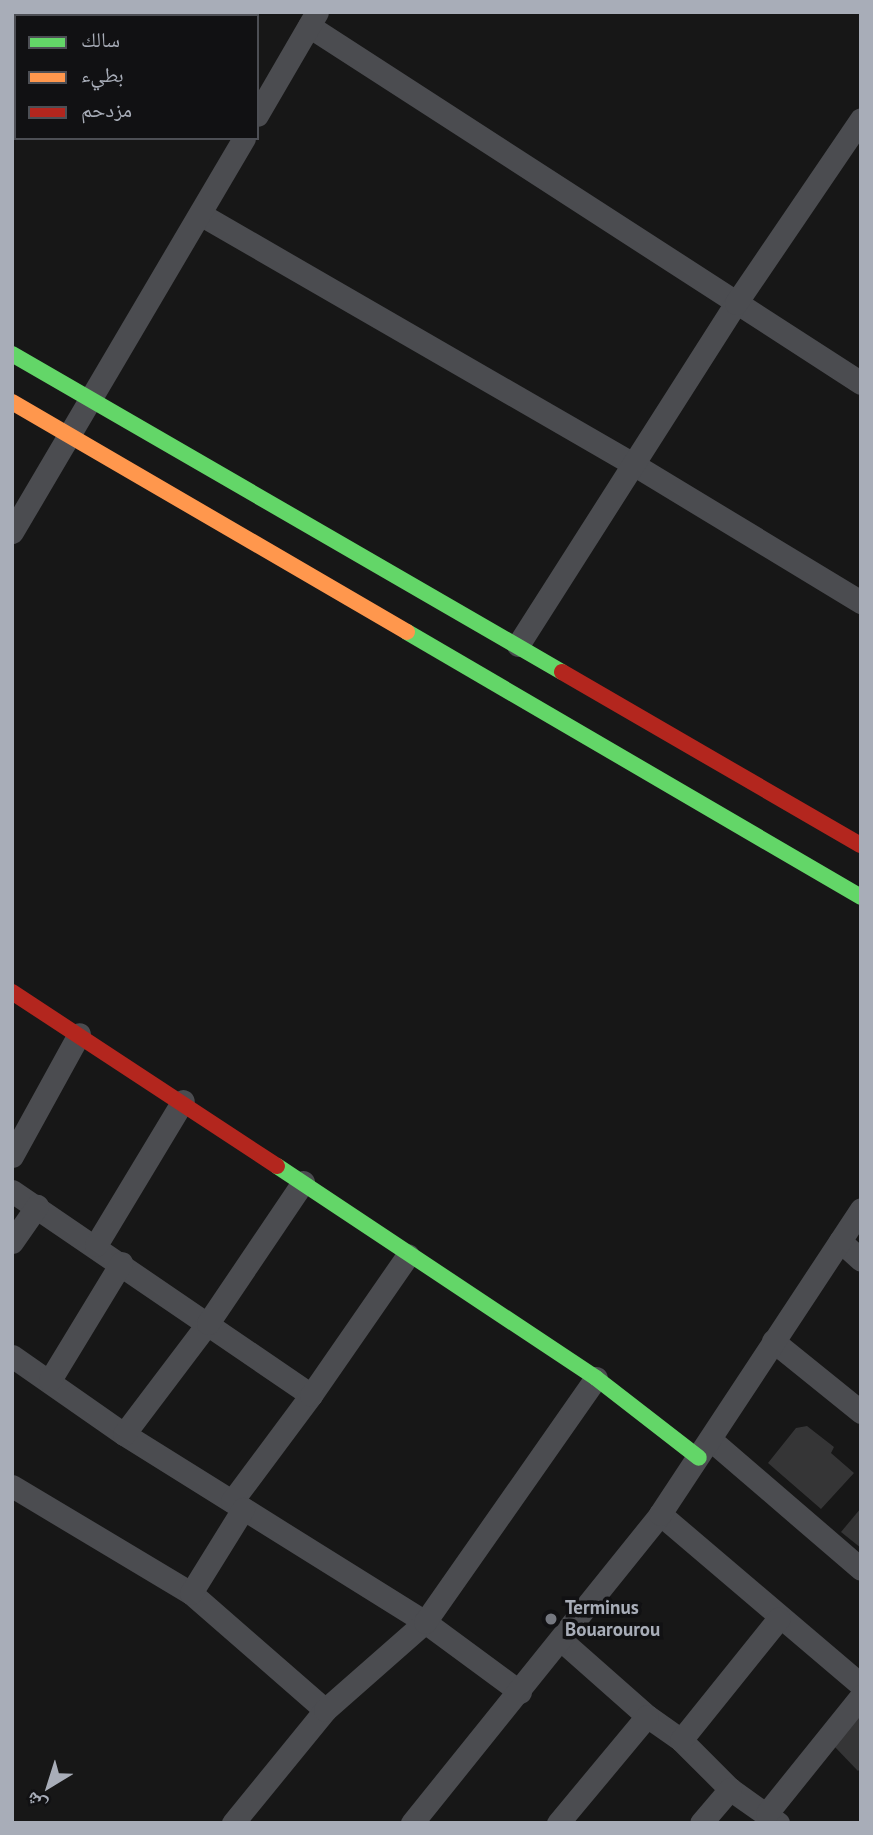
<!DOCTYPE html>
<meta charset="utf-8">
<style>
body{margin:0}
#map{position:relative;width:873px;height:1835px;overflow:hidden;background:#171717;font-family:"PT Sans","Noto Naskh Arabic",sans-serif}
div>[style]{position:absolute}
.building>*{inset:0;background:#353536}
.street>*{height:23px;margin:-11.5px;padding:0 11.5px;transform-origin:11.5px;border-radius:11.5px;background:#4b4c50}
.fast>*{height:16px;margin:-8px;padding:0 8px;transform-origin:8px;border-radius:8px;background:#63d668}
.slow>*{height:16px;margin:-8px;padding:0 8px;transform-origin:8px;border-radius:8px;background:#ff974d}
.jam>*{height:16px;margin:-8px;padding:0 8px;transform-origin:8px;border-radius:8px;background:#b3261e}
.dots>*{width:19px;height:19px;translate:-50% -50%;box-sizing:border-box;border:4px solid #111113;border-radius:50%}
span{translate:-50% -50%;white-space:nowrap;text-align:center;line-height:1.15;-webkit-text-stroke:7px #111113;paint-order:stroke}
.poi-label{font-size:19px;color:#a8adb8;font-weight:700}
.left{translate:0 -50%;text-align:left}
.frame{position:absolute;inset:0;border:14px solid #a8adb8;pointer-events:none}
.legend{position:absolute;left:14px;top:14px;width:245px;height:126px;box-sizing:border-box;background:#111113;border:2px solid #4d4f55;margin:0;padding:9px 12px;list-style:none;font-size:21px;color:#a8adb8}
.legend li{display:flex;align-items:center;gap:14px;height:35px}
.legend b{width:35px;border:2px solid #4d4f55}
.north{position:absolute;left:14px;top:1751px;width:70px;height:70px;-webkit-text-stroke:5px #111113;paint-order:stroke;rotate:218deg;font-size:19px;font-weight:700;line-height:28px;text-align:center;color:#a8adb8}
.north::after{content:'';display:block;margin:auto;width:24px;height:32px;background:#a8adb8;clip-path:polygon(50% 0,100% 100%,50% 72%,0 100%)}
</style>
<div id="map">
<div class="building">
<i style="clip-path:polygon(807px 1426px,834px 1447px,831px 1453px,854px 1473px,821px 1509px,768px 1463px,796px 1428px)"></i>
<i style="clip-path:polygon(861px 1508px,861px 1548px,841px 1532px)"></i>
<i style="clip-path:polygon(861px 1710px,861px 1768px,858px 1771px,833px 1745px)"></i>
</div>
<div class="street">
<i style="left:309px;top:26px;width:657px;rotate:32.89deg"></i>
<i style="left:257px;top:115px;width:119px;rotate:-59.8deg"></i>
<i style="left:200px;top:214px;width:500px;rotate:30deg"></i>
<i style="left:633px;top:464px;width:267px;rotate:31.2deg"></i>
<i style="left:12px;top:532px;width:457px;rotate:-59.5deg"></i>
<i style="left:518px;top:645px;width:406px;rotate:-57.5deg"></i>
<i style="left:736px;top:303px;width:222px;rotate:-55.8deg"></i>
<i style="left:12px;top:1156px;width:139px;rotate:-61.2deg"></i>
<i style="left:12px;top:1191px;width:362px;rotate:34.3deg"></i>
<i style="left:840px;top:1241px;width:28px;rotate:42deg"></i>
<i style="left:12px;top:1242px;width:44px;rotate:-55.2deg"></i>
<i style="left:96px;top:1245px;width:168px;rotate:-58.9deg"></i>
<i style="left:773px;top:1341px;width:113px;rotate:38.9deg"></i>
<i style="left:12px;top:1356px;width:136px;rotate:34.9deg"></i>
<i style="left:124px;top:1434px;width:355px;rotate:32deg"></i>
<i style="left:425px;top:1622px;width:118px;rotate:36.4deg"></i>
<i style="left:50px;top:1380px;width:137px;rotate:-58.7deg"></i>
<i style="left:124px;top:1434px;width:139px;rotate:-52.9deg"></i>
<i style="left:208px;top:1323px;width:170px;rotate:-56deg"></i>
<i style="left:711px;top:1440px;width:198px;rotate:40.7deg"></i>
<i style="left:12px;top:1486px;width:209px;rotate:30.9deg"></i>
<i style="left:191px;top:1593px;width:178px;rotate:41.1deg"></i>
<i style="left:232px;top:1501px;width:132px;rotate:-53.3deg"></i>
<i style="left:311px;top:1395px;width:170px;rotate:-55.3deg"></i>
<i style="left:660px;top:1514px;width:264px;rotate:40.4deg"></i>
<i style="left:191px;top:1593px;width:99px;rotate:-58.2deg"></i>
<i style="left:561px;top:1640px;width:115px;rotate:41.5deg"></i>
<i style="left:647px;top:1716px;width:42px;rotate:35.2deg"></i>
<i style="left:681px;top:1740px;width:69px;rotate:45deg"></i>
<i style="left:730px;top:1789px;width:59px;rotate:35.3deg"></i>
<i style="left:681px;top:1740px;width:156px;rotate:-51.2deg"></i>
<i style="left:767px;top:1813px;width:150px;rotate:-51.2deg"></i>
<i style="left:233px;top:1823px;width:146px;rotate:-50.8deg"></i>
<i style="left:325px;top:1710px;width:133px;rotate:-41.3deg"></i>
<i style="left:425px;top:1622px;width:298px;rotate:-55deg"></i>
<i style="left:412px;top:1823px;width:396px;rotate:-51.2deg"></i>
<i style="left:660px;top:1514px;width:365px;rotate:-56.6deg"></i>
<i style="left:558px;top:1823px;width:139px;rotate:-50.2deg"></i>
<i style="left:701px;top:1823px;width:45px;rotate:-49.5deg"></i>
</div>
<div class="fast">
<i style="left:12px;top:354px;width:635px;rotate:30.04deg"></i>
<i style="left:407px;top:632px;width:526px;rotate:30.27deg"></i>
<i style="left:277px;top:1166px;width:383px;rotate:33.6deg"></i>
<i style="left:596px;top:1378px;width:130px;rotate:37.8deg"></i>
</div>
<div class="slow">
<i style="left:12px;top:402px;width:457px;rotate:30.2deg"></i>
</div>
<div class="jam">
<i style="left:562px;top:672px;width:345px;rotate:30.1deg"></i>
<i style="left:12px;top:992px;width:317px;rotate:33.3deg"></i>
</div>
<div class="dots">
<i style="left:551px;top:1619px;background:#757880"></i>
</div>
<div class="poi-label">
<span class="left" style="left:565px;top:1619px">Terminus<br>Bouarourou</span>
</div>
<div class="frame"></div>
<ul class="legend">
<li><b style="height:9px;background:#63d668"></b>سالك</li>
<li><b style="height:9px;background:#ff974d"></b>بطيء</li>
<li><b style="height:9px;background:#b3261e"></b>مزدحم</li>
</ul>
<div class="north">ش</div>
</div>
